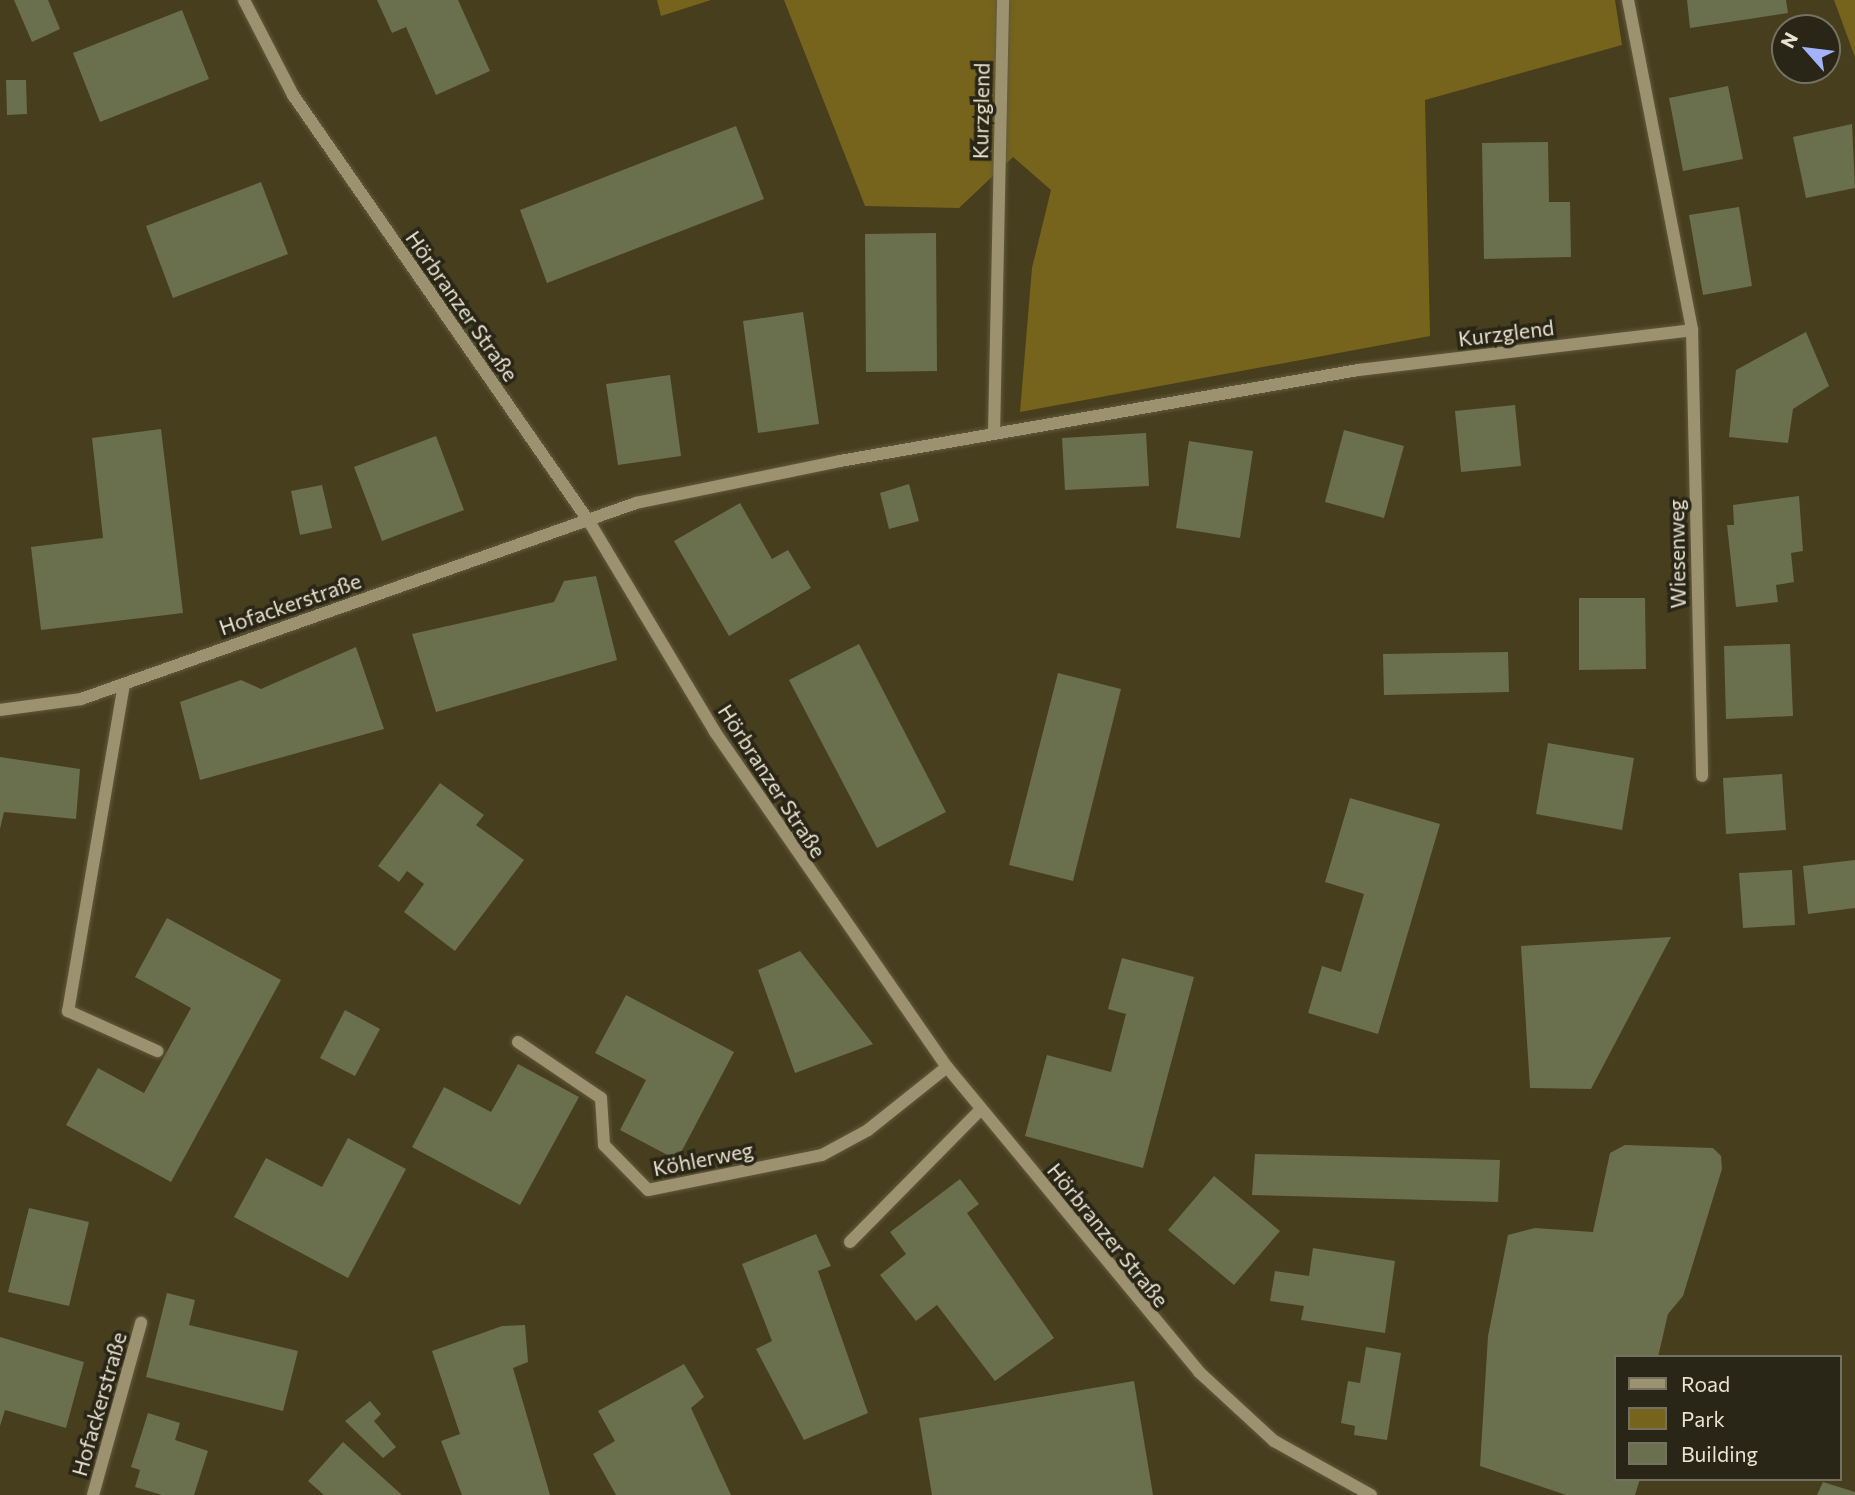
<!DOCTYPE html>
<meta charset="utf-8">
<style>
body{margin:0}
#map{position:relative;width:1855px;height:1495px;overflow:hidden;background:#473e1e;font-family:Commissioner,sans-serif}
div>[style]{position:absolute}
.green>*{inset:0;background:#76641c}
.building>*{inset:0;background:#6a6f4d}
.roads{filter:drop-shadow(0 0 2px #615a3d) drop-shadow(0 0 2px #615a3d)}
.minor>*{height:12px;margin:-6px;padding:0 6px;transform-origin:6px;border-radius:6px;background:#9c926f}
span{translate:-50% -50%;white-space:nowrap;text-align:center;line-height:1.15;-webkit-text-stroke:7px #292517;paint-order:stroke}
.street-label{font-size:21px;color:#e8e3d1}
.legend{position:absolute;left:1614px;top:1355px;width:228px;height:126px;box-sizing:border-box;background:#292517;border:2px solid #757161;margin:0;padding:9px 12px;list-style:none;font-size:21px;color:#e8e3d1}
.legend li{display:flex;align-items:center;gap:14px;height:35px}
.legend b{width:35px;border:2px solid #757161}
.north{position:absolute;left:1771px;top:14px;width:70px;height:70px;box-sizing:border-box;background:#292517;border:2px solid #757161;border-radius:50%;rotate:298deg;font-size:19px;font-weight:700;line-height:28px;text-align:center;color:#e8e3d1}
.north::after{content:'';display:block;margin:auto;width:24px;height:32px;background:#a2b2fd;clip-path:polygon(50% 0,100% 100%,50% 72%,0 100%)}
</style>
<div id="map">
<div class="green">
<i style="clip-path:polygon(657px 0,711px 0,661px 16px)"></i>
<i style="clip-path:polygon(784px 0,1615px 0,1622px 45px,1425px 100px,1430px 336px,1020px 412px,1032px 268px,1051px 190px,1013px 157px,959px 208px,865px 206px)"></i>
<i style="clip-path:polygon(1834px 0,1855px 0,1855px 57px)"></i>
</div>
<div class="building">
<i style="clip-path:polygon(14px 0,48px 0,60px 29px,32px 42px)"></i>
<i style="clip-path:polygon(377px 0,458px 0,490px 71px,436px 95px,406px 27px,392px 33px)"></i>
<i style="clip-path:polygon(1687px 0,1786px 0,1788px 13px,1690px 28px)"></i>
<i style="clip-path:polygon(182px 10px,209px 79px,100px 122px,73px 53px)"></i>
<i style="clip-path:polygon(6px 80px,26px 80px,27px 114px,7px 115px)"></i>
<i style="clip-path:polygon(1728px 86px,1743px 159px,1683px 171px,1669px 98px)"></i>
<i style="clip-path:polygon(1852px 124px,1855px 188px,1806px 198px,1793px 137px)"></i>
<i style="clip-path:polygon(736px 126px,764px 199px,547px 283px,520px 210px)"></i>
<i style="clip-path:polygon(1548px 142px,1549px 202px,1570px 202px,1571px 257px,1484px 259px,1482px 143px)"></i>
<i style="clip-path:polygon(261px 182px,288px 254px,173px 298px,146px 226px)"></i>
<i style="clip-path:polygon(1739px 207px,1752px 286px,1703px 295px,1689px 215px)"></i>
<i style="clip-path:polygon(936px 233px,937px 371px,866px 372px,865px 234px)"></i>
<i style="clip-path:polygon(803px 312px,819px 424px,758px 433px,743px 321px)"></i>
<i style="clip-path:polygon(1806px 332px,1829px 386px,1793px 409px,1788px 443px,1729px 437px,1736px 370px)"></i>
<i style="clip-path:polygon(670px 375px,681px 456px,618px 465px,606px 384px)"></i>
<i style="clip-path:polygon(1515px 405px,1521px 466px,1461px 472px,1455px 411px)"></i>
<i style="clip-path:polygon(161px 429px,183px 613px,41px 630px,31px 547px,103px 538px,92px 438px)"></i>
<i style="clip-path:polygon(1344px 430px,1404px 446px,1384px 518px,1325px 502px)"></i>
<i style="clip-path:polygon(1146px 433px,1149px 486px,1065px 490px,1062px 438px)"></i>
<i style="clip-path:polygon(436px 436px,464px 510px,382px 541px,354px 467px)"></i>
<i style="clip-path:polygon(1189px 441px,1253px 451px,1240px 538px,1176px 528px)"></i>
<i style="clip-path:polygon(909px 484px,919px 521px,889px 529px,880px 493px)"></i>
<i style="clip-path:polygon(322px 485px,332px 528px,300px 535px,291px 491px)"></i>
<i style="clip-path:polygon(1799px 496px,1803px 551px,1791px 553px,1794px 582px,1776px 585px,1778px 602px,1736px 607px,1727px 525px,1734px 525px,1733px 505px)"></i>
<i style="clip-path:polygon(740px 503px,772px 559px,788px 550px,811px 588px,729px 636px,674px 541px)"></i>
<i style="clip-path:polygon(596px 576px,617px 660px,436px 712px,412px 634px,554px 602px,564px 581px)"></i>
<i style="clip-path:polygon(1579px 598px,1645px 598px,1646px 669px,1579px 670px)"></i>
<i style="clip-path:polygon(859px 644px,946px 812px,877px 848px,789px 680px)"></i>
<i style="clip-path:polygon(1790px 644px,1793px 716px,1726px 719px,1724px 646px)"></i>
<i style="clip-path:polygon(356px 647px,384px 729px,200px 780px,180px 702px,241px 680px,261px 689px)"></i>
<i style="clip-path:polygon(1508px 652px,1509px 692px,1384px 695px,1383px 654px)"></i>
<i style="clip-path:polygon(1058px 673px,1121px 689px,1073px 881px,1009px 865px)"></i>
<i style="clip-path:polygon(1548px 743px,1634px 758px,1622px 830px,1536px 814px)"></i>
<i style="clip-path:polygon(0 757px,80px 769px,76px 819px,4px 812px,0 829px)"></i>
<i style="clip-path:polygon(1782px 774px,1786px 830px,1726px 834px,1723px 778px)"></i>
<i style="clip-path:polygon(440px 783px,484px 815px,476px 825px,524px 860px,455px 951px,404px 912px,424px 884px,407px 871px,399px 882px,378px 866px)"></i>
<i style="clip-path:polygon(1350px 798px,1440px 824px,1378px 1034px,1308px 1013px,1322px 966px,1341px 972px,1364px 894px,1325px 882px)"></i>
<i style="clip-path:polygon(1855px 860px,1855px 908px,1808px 914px,1803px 866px)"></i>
<i style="clip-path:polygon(1792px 870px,1795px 925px,1743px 928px,1739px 873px)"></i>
<i style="clip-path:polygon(167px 918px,281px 980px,171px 1182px,66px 1125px,98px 1068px,144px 1093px,191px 1008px,135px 977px)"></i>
<i style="clip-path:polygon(1671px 937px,1591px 1089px,1530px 1088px,1521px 946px)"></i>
<i style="clip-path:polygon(800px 951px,873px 1044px,795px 1073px,758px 970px)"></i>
<i style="clip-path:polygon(1122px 958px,1194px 977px,1143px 1168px,1025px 1136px,1047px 1055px,1111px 1072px,1126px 1014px,1108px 1009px)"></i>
<i style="clip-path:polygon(626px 995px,734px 1052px,677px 1160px,620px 1130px,646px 1080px,595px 1053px)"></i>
<i style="clip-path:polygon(345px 1010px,380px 1029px,355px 1076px,320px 1058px)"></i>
<i style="clip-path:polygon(518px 1064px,579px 1097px,520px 1205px,412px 1147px,444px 1087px,491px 1112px)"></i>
<i style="clip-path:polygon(348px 1138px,406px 1169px,348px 1278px,234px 1217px,266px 1158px,322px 1187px)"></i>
<i style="clip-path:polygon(1625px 1145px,1713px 1148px,1721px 1156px,1722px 1169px,1683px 1296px,1668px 1314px,1658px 1357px,1615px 1357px,1615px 1479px,1640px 1479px,1635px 1495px,1566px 1495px,1480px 1466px,1488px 1336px,1508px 1235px,1535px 1228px,1593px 1232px,1610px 1153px)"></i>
<i style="clip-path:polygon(1255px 1154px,1500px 1160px,1498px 1202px,1252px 1195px)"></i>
<i style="clip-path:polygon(1214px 1176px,1280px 1231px,1234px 1285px,1168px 1230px)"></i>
<i style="clip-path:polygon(960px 1179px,979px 1204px,967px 1213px,1054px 1338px,995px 1381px,937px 1305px,916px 1321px,880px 1275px,906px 1254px,890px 1232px)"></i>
<i style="clip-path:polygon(29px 1208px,89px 1222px,69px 1306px,8px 1292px)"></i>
<i style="clip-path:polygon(816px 1234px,831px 1266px,818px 1271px,868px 1413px,804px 1440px,756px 1349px,772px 1341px,742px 1264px)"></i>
<i style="clip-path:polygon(1313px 1248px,1395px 1261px,1385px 1333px,1301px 1320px,1304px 1306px,1270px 1301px,1275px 1271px,1309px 1276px)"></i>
<i style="clip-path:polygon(167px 1293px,195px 1300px,189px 1325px,298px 1351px,283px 1411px,146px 1377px)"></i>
<i style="clip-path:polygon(525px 1325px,528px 1362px,513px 1368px,550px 1495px,462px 1495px,441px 1441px,460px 1434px,432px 1351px,502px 1326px)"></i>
<i style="clip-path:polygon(0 1337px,84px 1362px,66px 1428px,5px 1410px,0 1426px)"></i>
<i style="clip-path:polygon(1366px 1347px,1401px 1353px,1387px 1440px,1354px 1435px,1355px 1426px,1341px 1423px,1348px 1381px,1360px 1383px)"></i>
<i style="clip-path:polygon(684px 1364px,704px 1397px,691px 1408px,731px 1495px,616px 1495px,593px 1454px,615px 1441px,598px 1411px)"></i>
<i style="clip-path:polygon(1134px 1381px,1153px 1495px,932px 1495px,919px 1418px)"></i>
<i style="clip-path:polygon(370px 1401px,381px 1414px,374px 1421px,396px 1447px,383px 1458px,345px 1421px)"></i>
<i style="clip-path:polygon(148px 1413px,180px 1423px,175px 1440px,208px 1451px,194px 1495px,162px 1495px,135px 1487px,140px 1470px,131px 1467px)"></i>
<i style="clip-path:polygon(343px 1442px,402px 1495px,324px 1495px,308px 1481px)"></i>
<i style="clip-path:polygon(1823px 1482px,1855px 1492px,1855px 1495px,1817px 1495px)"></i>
</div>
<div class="roads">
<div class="minor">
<i style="left:244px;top:0;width:107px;rotate:62.7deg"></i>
<i style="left:293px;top:95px;width:521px;rotate:55.24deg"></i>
<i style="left:590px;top:523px;width:244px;rotate:59.1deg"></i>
<i style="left:715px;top:732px;width:407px;rotate:55.3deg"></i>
<i style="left:947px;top:1067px;width:396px;rotate:50.4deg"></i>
<i style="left:1199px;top:1372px;width:102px;rotate:42.6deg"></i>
<i style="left:1274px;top:1441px;width:111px;rotate:29.1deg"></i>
<i style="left:1628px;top:0;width:336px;rotate:79deg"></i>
<i style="left:1692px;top:330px;width:446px;rotate:88.7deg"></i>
<i style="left:994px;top:434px;width:434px;rotate:-88.8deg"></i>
<i style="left:124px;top:684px;width:332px;rotate:99.7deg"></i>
<i style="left:68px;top:1011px;width:98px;rotate:24.2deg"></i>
<i style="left:0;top:710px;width:82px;rotate:-7.7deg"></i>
<i style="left:81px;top:699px;width:589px;rotate:-19.45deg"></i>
<i style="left:636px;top:503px;width:208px;rotate:-11.6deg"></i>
<i style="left:840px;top:461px;width:526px;rotate:-9.96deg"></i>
<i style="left:1358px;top:370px;width:336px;rotate:-6.8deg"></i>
<i style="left:518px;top:1042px;width:100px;rotate:34deg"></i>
<i style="left:601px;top:1098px;width:47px;rotate:86.3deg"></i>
<i style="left:604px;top:1145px;width:63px;rotate:45.6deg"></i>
<i style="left:648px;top:1190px;width:177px;rotate:-11.4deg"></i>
<i style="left:822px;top:1155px;width:52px;rotate:-28.5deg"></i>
<i style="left:868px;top:1130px;width:101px;rotate:-38.6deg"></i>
<i style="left:850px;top:1242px;width:187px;rotate:-45.4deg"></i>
<i style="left:93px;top:1495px;width:179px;rotate:-74.4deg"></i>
</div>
</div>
<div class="street-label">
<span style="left:981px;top:111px;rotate:-89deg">Kurzglend</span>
<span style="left:462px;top:306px;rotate:55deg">Hörbranzer Straße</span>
<span style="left:1506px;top:333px;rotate:-7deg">Kurzglend</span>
<span style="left:1677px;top:554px;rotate:-91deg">Wiesenweg</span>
<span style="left:290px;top:604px;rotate:-19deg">Hofackerstraße</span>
<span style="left:772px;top:781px;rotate:57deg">Hörbranzer Straße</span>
<span style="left:703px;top:1159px;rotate:-11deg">Köhlerweg</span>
<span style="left:1108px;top:1235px;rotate:51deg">Hörbranzer Straße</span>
<span style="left:99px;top:1404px;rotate:-74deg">Hofackerstraße</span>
</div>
<ul class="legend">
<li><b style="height:9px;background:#9c926f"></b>Road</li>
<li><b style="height:19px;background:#76641c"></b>Park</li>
<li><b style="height:19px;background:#6a6f4d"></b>Building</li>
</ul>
<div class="north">N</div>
</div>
